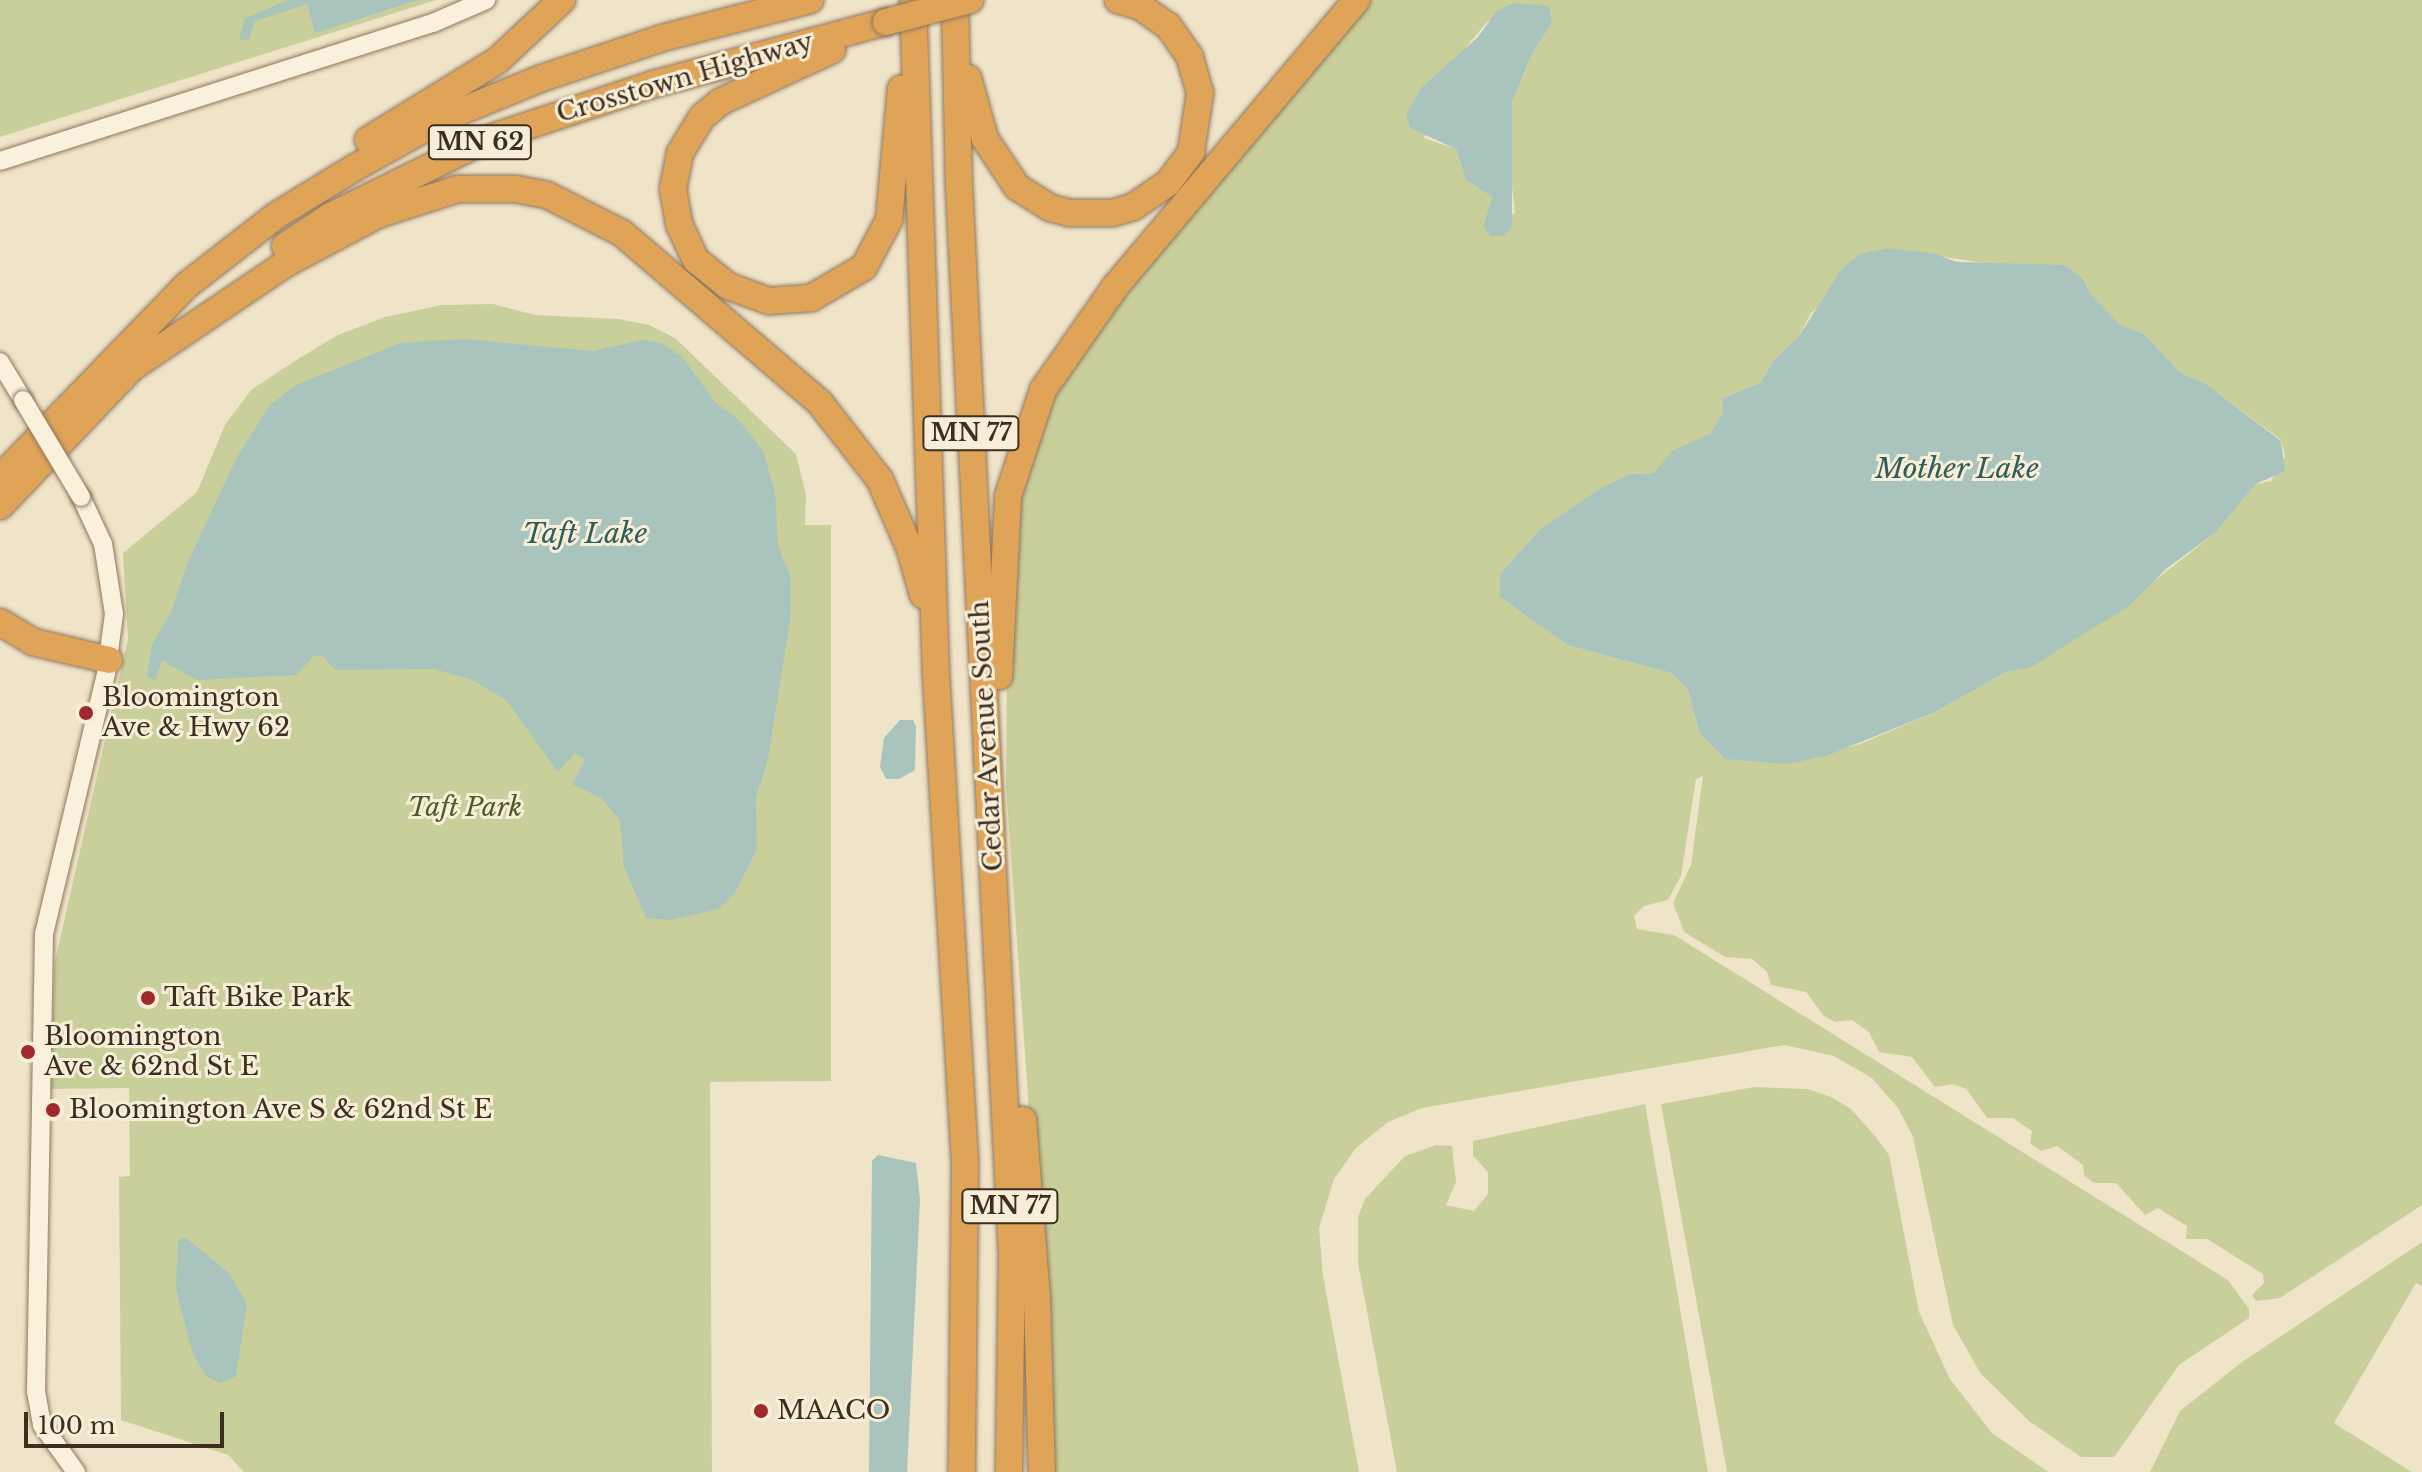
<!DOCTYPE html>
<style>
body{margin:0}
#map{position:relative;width:2422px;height:1472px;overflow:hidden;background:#f0e4c8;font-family:"Libre Baskerville",serif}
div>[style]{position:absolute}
.green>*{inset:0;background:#c9cf9b}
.water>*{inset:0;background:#a9c4bc}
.roads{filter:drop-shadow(0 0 2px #8d765c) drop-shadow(0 0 2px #8d765c)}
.tertiary>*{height:18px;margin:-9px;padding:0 9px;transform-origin:9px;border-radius:9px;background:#faf1dc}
.motorway>*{height:26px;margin:-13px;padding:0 13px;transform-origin:13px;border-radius:13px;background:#e0a458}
.bridges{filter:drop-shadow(0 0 2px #8d765c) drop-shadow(0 0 2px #8d765c)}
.tertiary-bridge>*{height:18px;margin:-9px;padding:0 9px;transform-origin:9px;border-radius:9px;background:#faf1dc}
.motorway-bridge>*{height:26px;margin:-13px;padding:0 13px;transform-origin:13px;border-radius:13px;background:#e0a458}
.dots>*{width:22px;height:22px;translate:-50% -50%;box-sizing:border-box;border:4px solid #f7eed8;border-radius:50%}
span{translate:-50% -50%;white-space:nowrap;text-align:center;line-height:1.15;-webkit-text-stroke:6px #f7eed8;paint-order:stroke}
.shield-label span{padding:2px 6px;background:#f7eed8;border:2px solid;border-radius:6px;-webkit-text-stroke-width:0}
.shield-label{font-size:24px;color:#3d2e20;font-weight:700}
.street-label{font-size:26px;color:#3d2e20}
.poi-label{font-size:26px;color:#3d2e20}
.left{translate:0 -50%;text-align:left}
.park-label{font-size:26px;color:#4d5a26;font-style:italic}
.water-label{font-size:28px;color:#2f5d5a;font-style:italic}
.scale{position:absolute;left:24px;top:1412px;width:200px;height:36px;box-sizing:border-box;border:4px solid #3d2e20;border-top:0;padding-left:10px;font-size:24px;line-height:28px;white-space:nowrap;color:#3d2e20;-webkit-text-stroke:6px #f7eed8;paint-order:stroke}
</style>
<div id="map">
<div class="green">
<i style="clip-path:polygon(0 0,436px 0,0 137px)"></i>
<i style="clip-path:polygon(evenodd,1365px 0,2422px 0,2422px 1205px,2280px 1298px,2256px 1301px,2252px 1295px,2264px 1283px,2263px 1274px,2207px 1239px,2186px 1239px,2187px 1226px,2158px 1208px,2145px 1215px,2116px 1183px,2094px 1183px,2084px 1176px,2083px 1165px,2057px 1146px,2041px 1151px,2030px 1143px,2032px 1131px,2013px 1118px,1987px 1118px,1966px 1089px,1953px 1084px,1935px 1087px,1912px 1057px,1879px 1052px,1869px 1032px,1852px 1020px,1835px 1022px,1824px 1016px,1806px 992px,1771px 985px,1767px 972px,1752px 959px,1725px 957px,1684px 932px,1673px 903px,1691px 865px,1703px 776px,1696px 779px,1681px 876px,1668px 900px,1644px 906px,1634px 916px,1637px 929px,1674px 935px,2228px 1280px,2249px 1309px,2249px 1318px,2179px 1365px,2114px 1457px,2081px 1457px,2029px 1421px,1981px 1374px,1953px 1325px,1913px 1137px,1898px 1108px,1872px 1078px,1834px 1056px,1785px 1045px,1422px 1108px,1388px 1122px,1356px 1148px,1334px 1179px,1319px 1228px,1323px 1276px,1359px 1472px,1045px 1472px,1044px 1323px,1006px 786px,1008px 528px,1058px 373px,1365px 0,1488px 21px,1552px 23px,1532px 54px,1512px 102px,1509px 161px,1515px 213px,1483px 226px,1492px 197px,1466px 180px,1456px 149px,1424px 138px,1467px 46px,1488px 21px,1365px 0,1889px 248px,2083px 279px,2088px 292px,2119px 324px,2144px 334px,2181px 373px,2205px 383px,2281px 440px,2285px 456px,2271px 481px,2256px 484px,2215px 533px,2100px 624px,2031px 666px,2006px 672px,1935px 712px,1860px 744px,1787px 764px,1699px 732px,1688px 690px,1671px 673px,1567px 645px,1500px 597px,1500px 574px,1539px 530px,1630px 474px,1654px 473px,1710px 434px,1723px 412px,1723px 398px,1760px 383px,1774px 360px,1799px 336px,1811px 313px,1889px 248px)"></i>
<i style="clip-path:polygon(493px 304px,535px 315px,619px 319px,649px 325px,675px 338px,796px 454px,806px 494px,805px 525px,831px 525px,831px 1081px,710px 1082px,712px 1472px,244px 1472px,228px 1455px,121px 1420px,119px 1177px,130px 1176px,129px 1088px,50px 1089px,55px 961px,128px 639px,123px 553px,197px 492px,225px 425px,251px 390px,293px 362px,338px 335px,385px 317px,442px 305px)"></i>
<i style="clip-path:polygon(1754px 1087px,1808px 1089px,1831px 1097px,1850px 1108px,1875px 1136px,1889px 1155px,1919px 1312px,1950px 1379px,1992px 1433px,2048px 1472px,1727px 1472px,1661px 1104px)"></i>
<i style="clip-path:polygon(1645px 1104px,1708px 1472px,1397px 1472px,1358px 1263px,1358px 1217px,1365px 1199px,1405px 1156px,1436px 1145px,1452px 1146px,1456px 1182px,1446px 1205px,1474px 1211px,1488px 1194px,1488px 1172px,1473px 1156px,1473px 1141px)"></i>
<i style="clip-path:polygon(2422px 1242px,2422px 1286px,2416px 1283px,2334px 1423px,2412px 1472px,2150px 1472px,2180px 1411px,2242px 1362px)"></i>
</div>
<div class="water">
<i style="clip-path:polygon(289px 0,418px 0,315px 33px,307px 4px,255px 21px,249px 40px,239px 40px,245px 18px)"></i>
<i style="clip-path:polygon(1513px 3px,1549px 6px,1552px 23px,1532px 54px,1512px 102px,1512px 227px,1504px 236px,1491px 236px,1483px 226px,1492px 197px,1466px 180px,1456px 149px,1410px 128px,1406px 114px,1422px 87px,1478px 37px,1496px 12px)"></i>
<i style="clip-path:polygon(1889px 248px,1936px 254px,1957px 262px,2065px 265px,2083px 279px,2089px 292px,2119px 324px,2144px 334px,2181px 373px,2205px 383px,2281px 441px,2285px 471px,2256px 484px,2215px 533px,2166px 569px,2129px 606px,2031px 667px,2006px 672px,1935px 712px,1826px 756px,1787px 764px,1725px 759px,1699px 732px,1688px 690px,1671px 673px,1567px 645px,1500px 597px,1500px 574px,1539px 530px,1601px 488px,1630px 474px,1654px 473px,1672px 451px,1710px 434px,1723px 412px,1723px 398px,1760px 383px,1774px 360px,1799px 336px,1841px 270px,1860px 254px)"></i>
<i style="clip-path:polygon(465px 339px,592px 351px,643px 340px,664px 344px,683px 358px,716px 403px,738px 419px,763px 451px,775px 492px,778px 546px,791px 578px,791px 614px,768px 759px,756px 797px,757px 849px,735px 893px,719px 909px,671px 920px,646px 918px,624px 867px,620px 820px,601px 798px,572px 784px,585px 760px,575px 753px,558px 772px,506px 700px,472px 680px,434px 669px,335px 670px,323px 656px,314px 656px,296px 675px,197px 680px,162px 661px,155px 680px,147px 676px,152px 645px,170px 614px,187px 564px,236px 459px,269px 406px,296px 385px,400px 343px)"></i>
<i style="clip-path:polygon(900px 720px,913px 720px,916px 727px,915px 770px,899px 779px,886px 779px,880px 767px,884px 738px)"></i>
<i style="clip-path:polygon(878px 1155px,916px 1163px,920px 1200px,907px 1472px,869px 1472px,872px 1161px)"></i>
<i style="clip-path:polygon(185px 1237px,229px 1273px,247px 1304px,236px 1376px,221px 1383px,206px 1376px,192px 1352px,176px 1289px,178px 1240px)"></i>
</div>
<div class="roads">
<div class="tertiary">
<i style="left:0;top:161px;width:454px;rotate:-17.7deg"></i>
<i style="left:433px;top:23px;width:58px;rotate:-23.5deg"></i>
<i style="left:0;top:362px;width:44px;rotate:58.8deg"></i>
<i style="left:76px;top:1472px;width:58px;rotate:-125.9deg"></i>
<i style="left:42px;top:1425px;width:34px;rotate:-100deg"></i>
<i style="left:36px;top:1392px;width:458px;rotate:-89deg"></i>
<i style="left:44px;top:934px;width:267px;rotate:-76.6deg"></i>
<i style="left:106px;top:674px;width:61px;rotate:-82.4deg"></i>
<i style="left:114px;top:614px;width:71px;rotate:-98.9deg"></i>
<i style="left:103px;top:544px;width:52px;rotate:-115.1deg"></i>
</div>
<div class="motorway">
<i style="left:913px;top:0;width:674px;rotate:88.05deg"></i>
<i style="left:936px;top:674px;width:492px;rotate:86.6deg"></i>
<i style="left:965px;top:1165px;width:307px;rotate:90.6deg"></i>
<i style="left:955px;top:0;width:186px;rotate:88.8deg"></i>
<i style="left:959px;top:186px;width:1071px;rotate:87.16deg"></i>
<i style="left:1012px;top:1256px;width:216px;rotate:90.8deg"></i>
<i style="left:832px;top:50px;width:123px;rotate:155.1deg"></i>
<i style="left:720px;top:102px;width:23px;rotate:140deg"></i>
<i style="left:702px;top:117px;width:42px;rotate:121.4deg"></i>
<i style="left:680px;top:153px;width:37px;rotate:101deg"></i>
<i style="left:673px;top:189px;width:36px;rotate:80deg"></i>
<i style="left:679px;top:224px;width:40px;rotate:65deg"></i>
<i style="left:696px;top:260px;width:41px;rotate:39.1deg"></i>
<i style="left:728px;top:286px;width:44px;rotate:20.1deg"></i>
<i style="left:769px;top:301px;width:42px;rotate:-4.1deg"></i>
<i style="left:811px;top:298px;width:61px;rotate:-30.3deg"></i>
<i style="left:864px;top:267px;width:53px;rotate:-62deg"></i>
<i style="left:889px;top:220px;width:132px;rotate:-84.8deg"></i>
<i style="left:968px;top:78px;width:63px;rotate:74.4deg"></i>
<i style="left:985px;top:139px;width:58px;rotate:56.3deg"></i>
<i style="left:1017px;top:187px;width:39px;rotate:32deg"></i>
<i style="left:1050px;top:208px;width:21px;rotate:14deg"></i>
<i style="left:1070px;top:213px;width:42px"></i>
<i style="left:1112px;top:213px;width:22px;rotate:-16deg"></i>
<i style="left:1133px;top:207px;width:42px;rotate:-34.4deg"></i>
<i style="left:1168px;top:183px;width:39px;rotate:-53deg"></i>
<i style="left:1191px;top:152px;width:60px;rotate:-81.3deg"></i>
<i style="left:1200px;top:93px;width:37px;rotate:-106deg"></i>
<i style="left:1190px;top:57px;width:38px;rotate:-125deg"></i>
<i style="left:1168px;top:26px;width:35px;rotate:-145deg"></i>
<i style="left:1139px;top:6px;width:22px;rotate:-164deg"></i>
<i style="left:368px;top:140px;width:153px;rotate:-31.6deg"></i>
<i style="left:498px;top:60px;width:88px;rotate:-43.2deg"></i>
<i style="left:285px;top:246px;width:53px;rotate:-33.4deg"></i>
<i style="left:329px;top:217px;width:176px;rotate:-26.3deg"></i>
<i style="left:487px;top:139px;width:176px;rotate:-18.2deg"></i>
<i style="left:654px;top:84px;width:240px;rotate:-15deg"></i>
<i style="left:127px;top:371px;width:191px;rotate:-34.1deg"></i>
<i style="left:285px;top:264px;width:106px;rotate:-28deg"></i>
<i style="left:379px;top:214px;width:83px;rotate:-17.6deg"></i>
<i style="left:458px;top:189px;width:58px"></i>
<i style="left:516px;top:189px;width:32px;rotate:11deg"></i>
<i style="left:547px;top:195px;width:84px;rotate:26.9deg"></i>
<i style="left:622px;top:233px;width:261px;rotate:40.6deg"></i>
<i style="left:820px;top:403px;width:98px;rotate:52.1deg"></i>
<i style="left:880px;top:480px;width:75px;rotate:66.5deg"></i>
<i style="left:910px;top:549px;width:48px;rotate:74.2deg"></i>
<i style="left:0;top:478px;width:269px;rotate:-45.9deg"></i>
<i style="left:187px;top:285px;width:114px;rotate:-37.9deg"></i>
<i style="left:277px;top:215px;width:90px;rotate:-31.4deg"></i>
<i style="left:354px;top:168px;width:101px;rotate:-29.1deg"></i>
<i style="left:442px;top:119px;width:108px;rotate:-22.3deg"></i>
<i style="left:542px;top:78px;width:126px;rotate:-18.4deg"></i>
<i style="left:662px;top:38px;width:153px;rotate:-14.4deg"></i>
<i style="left:0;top:506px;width:200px;rotate:-46.4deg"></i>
<i style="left:0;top:622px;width:39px;rotate:31deg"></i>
<i style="left:33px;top:642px;width:78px;rotate:13.3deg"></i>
<i style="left:999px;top:676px;width:180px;rotate:-87.1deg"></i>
<i style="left:1008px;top:496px;width:112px;rotate:-71.7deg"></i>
<i style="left:1043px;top:390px;width:126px;rotate:-55deg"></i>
<i style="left:1115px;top:287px;width:375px;rotate:-49.9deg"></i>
<i style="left:1023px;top:1120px;width:179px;rotate:85.5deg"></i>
<i style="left:1037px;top:1298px;width:174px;rotate:88.4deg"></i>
</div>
</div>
<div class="bridges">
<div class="tertiary-bridge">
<i style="left:23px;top:400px;width:113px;rotate:59.1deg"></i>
</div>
<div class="motorway-bridge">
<i style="left:886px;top:22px;width:87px;rotate:-14.7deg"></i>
</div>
</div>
<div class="dots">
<i style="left:86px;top:713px;background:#9e2a2b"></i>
<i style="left:148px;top:998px;background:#9e2a2b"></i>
<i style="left:28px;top:1052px;background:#9e2a2b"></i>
<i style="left:53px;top:1110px;background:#9e2a2b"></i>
<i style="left:761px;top:1411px;background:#9e2a2b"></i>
</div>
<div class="shield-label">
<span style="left:480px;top:142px">MN 62</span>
<span style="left:971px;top:433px">MN 77</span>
<span style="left:1010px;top:1206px">MN 77</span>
</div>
<div class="street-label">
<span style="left:685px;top:78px;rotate:-16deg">Crosstown Highway</span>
<span style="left:987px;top:736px;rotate:-93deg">Cedar Avenue South</span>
</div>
<div class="poi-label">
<span class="left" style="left:102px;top:713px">Bloomington<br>Ave &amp; Hwy 62</span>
<span class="left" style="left:164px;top:998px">Taft Bike Park</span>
<span class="left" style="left:44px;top:1052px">Bloomington<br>Ave &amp; 62nd St E</span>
<span class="left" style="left:69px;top:1110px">Bloomington Ave S &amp; 62nd St E</span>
<span class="left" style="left:777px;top:1411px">MAACO</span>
</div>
<div class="park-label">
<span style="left:465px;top:808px">Taft Park</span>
</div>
<div class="water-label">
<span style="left:1957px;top:469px">Mother Lake</span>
<span style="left:585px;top:534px">Taft Lake</span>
</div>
<div class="scale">100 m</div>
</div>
